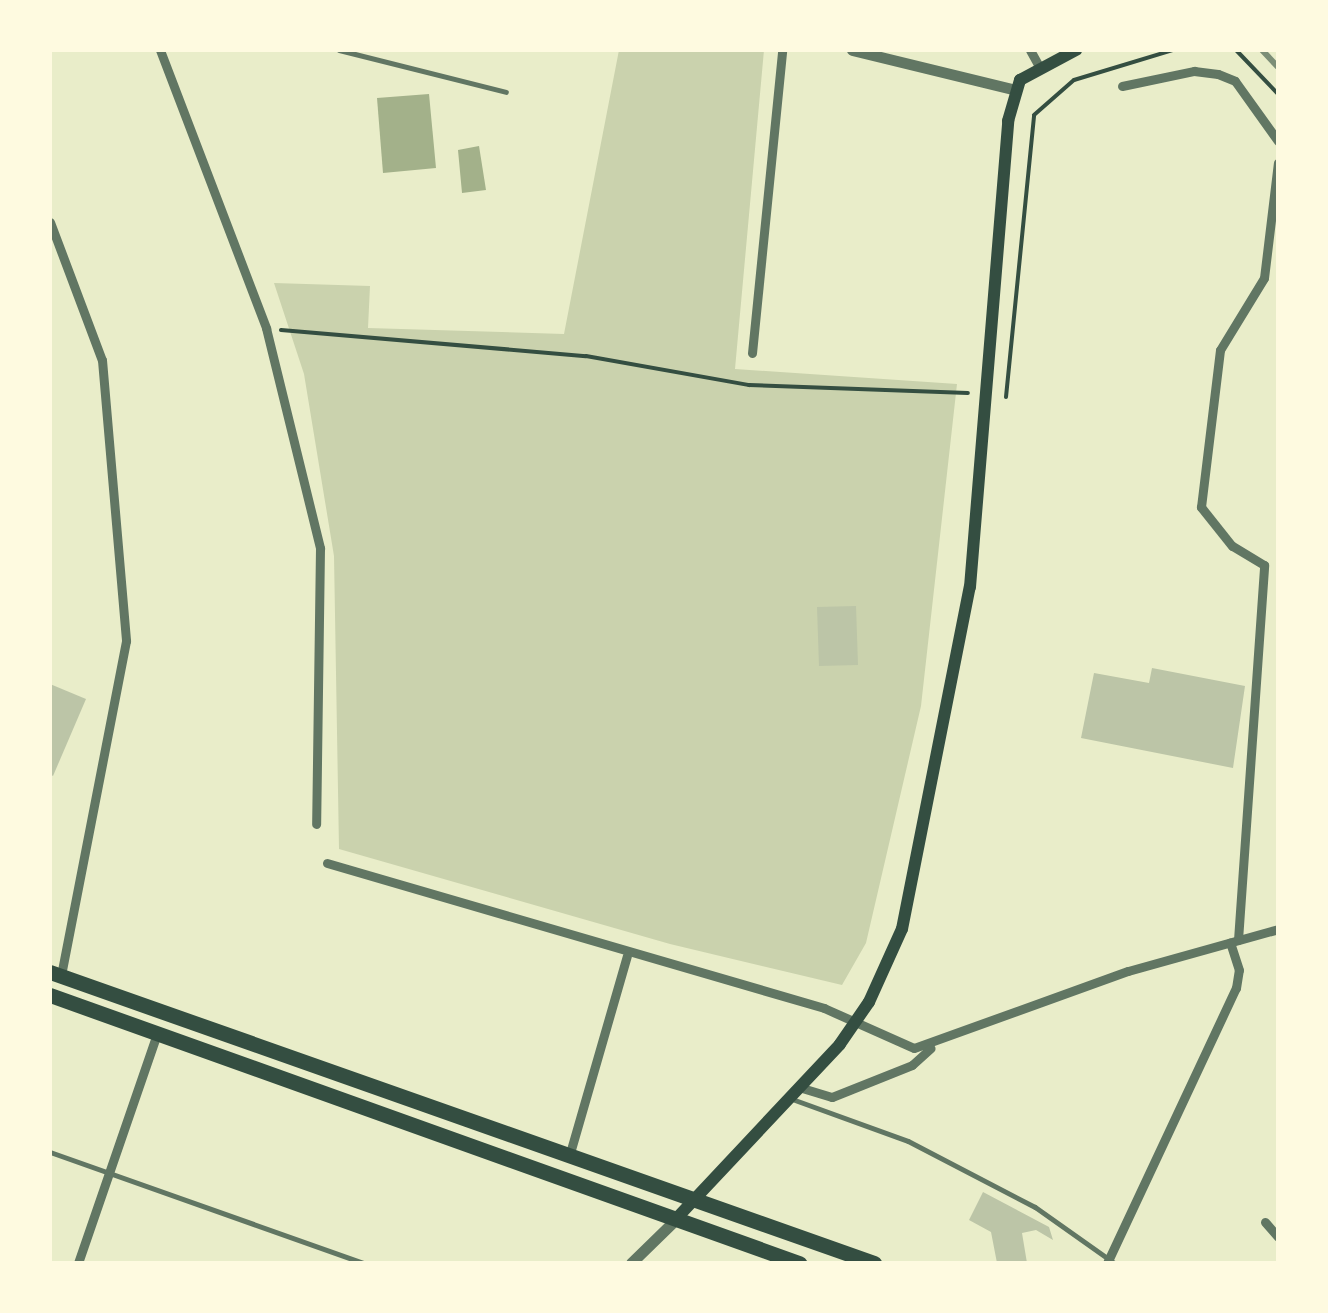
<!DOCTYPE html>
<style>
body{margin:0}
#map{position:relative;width:1328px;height:1313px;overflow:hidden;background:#e9edc9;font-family:Figtree,sans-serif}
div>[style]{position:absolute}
.green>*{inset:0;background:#cad2ad}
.water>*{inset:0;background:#a3b18a}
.building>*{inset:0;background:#bcc5a7}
.path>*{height:4px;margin:-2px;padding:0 2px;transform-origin:2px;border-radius:2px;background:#344e41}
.service>*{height:5px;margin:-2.5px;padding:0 2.5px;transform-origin:2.5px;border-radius:2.5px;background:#617663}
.minor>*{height:9px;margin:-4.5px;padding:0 4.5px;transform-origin:4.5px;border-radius:4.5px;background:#617663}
.tertiary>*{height:11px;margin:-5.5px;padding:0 5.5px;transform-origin:5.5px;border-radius:5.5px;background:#617663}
.secondary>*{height:12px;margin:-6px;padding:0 6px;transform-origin:6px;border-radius:6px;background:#344e41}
.trunk>*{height:15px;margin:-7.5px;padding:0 7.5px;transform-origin:7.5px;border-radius:7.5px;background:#344e41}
.rail>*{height:6px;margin:-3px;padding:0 3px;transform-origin:3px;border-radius:3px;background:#7c8e77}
span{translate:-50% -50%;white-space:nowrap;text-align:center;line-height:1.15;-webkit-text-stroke:10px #fefae0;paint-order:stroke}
.frame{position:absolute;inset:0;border:52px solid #fefae0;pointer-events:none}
</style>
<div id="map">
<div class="green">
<i style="clip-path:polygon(619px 50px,764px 50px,735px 369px,957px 384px,921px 706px,866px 943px,842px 985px,670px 944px,339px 849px,334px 556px,304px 374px,274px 283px,370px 286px,368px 328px,564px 334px)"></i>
</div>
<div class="water">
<i style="clip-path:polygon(429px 94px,436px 168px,383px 173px,377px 98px)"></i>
<i style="clip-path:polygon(479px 146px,486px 190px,462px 193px,458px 150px)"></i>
</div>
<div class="building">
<i style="clip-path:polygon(856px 606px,858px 665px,819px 666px,817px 607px)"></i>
<i style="clip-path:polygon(1152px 668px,1245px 686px,1233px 768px,1081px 738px,1094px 673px,1149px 683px)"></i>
<i style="clip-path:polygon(50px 684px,86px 699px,53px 776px,50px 774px)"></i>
<i style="clip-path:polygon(983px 1192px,1049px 1227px,1053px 1240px,1036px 1230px,1022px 1233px,1027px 1263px,997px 1263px,991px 1232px,969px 1220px)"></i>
</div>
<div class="path">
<i style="left:1236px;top:50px;width:61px;rotate:46.3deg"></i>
<i style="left:281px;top:330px;width:306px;rotate:4.9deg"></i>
<i style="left:586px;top:356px;width:166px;rotate:10.1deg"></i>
<i style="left:749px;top:385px;width:219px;rotate:2.1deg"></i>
<i style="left:1006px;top:397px;width:283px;rotate:-84.3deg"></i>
<i style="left:1034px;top:115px;width:53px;rotate:-41.2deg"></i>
<i style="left:1074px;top:80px;width:103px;rotate:-16.9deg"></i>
</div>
<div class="service">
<i style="left:339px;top:50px;width:172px;rotate:14.1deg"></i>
<i style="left:792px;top:1099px;width:123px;rotate:19.9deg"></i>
<i style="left:908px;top:1141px;width:143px;rotate:27.5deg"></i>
<i style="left:1035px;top:1207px;width:97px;rotate:35.3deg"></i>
<i style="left:50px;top:1152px;width:332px;rotate:19.5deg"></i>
</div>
<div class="minor">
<i style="left:160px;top:50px;width:298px;rotate:69.1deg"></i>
<i style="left:266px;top:328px;width:227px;rotate:76.2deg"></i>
<i style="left:320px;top:548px;width:276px;rotate:90.8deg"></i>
<i style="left:1030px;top:50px;width:18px;rotate:61deg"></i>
<i style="left:1122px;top:86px;width:74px;rotate:-11.8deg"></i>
<i style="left:1194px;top:71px;width:24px;rotate:7deg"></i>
<i style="left:1218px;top:74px;width:18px;rotate:22deg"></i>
<i style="left:1235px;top:81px;width:74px;rotate:54.4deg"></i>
<i style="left:50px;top:222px;width:147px;rotate:69.4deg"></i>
<i style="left:102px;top:360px;width:282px;rotate:85.1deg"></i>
<i style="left:126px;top:641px;width:340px;rotate:101deg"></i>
<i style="left:752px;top:353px;width:304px;rotate:-84.3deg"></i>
<i style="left:327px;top:863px;width:518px;rotate:16.26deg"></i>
<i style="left:824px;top:1008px;width:98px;rotate:24deg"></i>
<i style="left:914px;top:1048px;width:227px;rotate:-19.8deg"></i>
<i style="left:1128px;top:971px;width:156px;rotate:-15.6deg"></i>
<i style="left:1238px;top:940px;width:376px;rotate:-86deg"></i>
<i style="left:1264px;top:565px;width:37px;rotate:-149deg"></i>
<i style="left:1232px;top:546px;width:50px;rotate:-128.5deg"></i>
<i style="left:1201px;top:507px;width:158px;rotate:-83.1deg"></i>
<i style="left:1220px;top:350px;width:84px;rotate:-58.6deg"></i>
<i style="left:1264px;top:278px;width:116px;rotate:-83.1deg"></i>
<i style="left:802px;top:1088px;width:31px;rotate:17deg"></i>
<i style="left:832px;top:1097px;width:86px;rotate:-21.8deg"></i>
<i style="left:912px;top:1065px;width:25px;rotate:-42deg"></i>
<i style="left:570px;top:1153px;width:205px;rotate:-73.9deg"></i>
<i style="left:1265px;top:1222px;width:20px;rotate:49deg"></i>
<i style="left:78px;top:1263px;width:243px;rotate:-71deg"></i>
<i style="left:1107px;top:1263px;width:304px;rotate:-64.9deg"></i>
<i style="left:1236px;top:988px;width:18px;rotate:-81deg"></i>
<i style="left:1239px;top:970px;width:29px;rotate:-108deg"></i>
</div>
<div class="tertiary">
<i style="left:852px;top:50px;width:169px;rotate:13.7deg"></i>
<i style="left:631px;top:1263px;width:62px;rotate:-44.3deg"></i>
</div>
<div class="secondary">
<i style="left:675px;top:1220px;width:241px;rotate:-46.8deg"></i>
<i style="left:840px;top:1044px;width:51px;rotate:-55.4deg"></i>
<i style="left:869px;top:1002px;width:80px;rotate:-65.7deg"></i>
<i style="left:902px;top:929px;width:349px;rotate:-78.8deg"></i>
<i style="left:970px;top:587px;width:468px;rotate:-85.3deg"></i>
<i style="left:1008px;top:121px;width:43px;rotate:-73.7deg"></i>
<i style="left:1020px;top:80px;width:64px;rotate:-28.2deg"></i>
</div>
<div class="trunk">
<i style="left:50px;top:972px;width:874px;rotate:19.45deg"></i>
<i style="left:50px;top:995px;width:796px;rotate:19.69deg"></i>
</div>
<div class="rail">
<i style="left:1262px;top:50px;width:23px;rotate:47deg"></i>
</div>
<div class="frame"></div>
</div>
